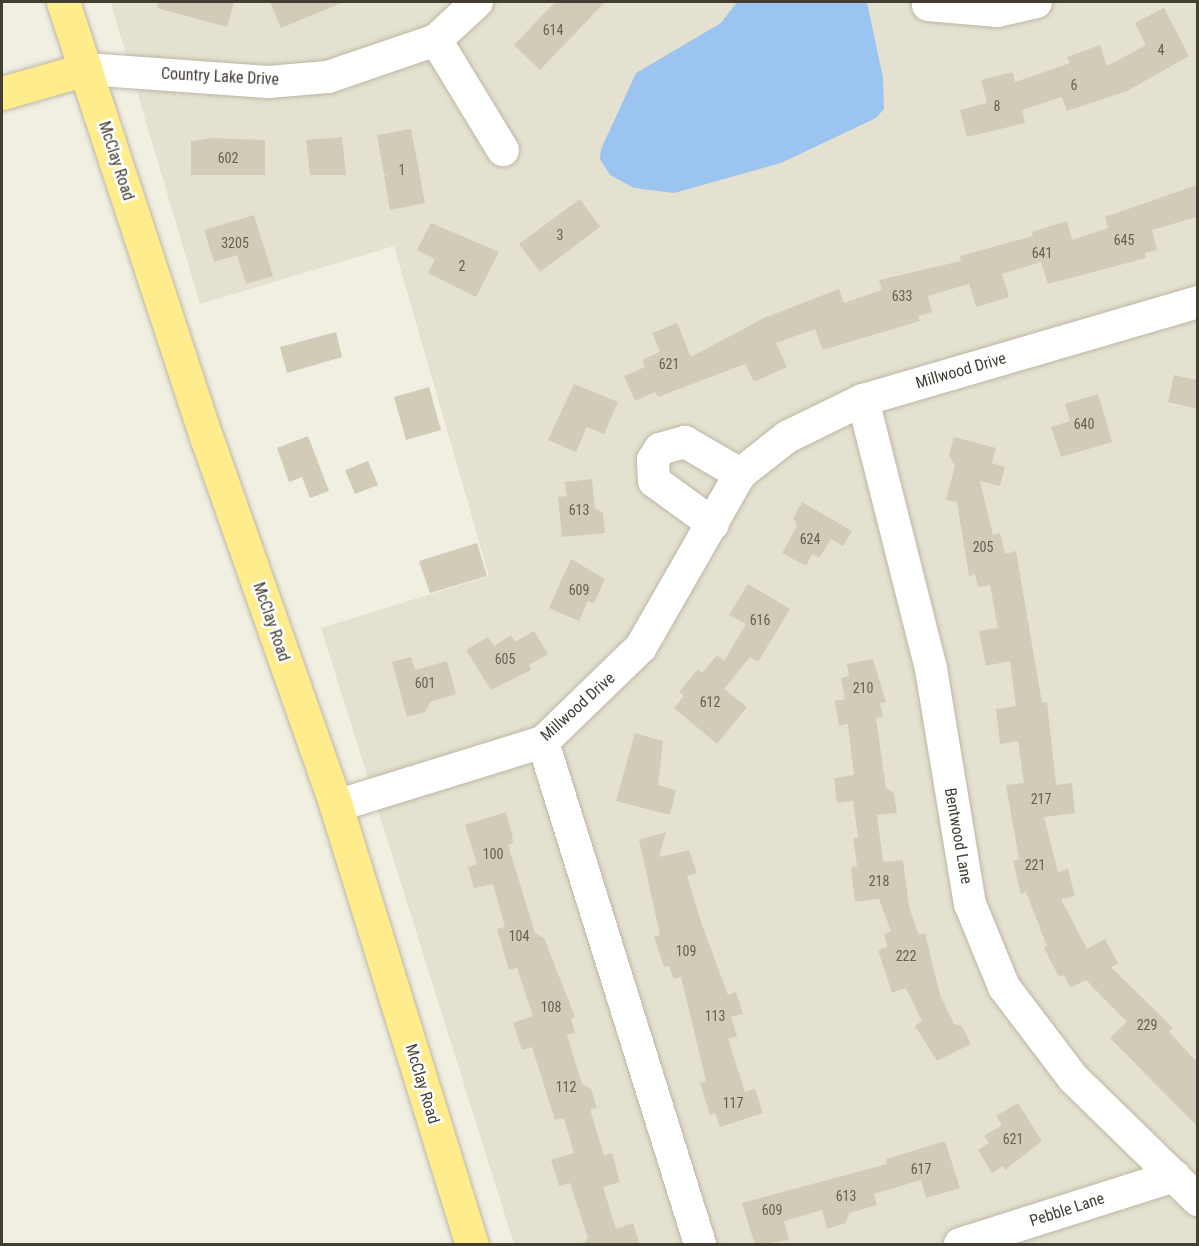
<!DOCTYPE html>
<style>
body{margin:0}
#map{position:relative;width:1199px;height:1246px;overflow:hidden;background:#f1eee2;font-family:"Roboto Condensed",sans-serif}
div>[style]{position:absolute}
.residential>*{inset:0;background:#e5e1d0}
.water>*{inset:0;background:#9cc4f0}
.building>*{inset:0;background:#d2cbb7}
.roads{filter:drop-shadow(0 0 2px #bcb7a5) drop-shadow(0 0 2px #bcb7a5)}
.minor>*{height:32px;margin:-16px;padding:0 16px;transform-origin:16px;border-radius:16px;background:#fff}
.major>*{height:33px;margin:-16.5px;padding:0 16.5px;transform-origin:16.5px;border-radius:16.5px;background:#ffec8d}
span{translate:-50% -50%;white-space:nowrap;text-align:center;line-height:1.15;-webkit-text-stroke:5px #fff;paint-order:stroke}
.number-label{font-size:14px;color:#666153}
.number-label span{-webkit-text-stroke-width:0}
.street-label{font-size:16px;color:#423e32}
.frame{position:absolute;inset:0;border:3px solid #423e32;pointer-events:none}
</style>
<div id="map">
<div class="residential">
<i style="clip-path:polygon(116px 2px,1197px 2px,1197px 1244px,514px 1244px,321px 628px,489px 576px,394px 246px,200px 304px,111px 4px)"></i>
</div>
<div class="water">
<i style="clip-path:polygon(737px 2px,867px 2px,883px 78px,884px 109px,876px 118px,781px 163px,674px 193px,634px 188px,610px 175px,600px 159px,601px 149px,636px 73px,721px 23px)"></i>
</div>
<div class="building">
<i style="clip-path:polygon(158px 2px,234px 2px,227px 27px,157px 8px)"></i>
<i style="clip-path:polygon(270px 2px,344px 2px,281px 28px)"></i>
<i style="clip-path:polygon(555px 2px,605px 2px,540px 70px,514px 45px)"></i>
<i style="clip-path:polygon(1164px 8px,1189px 56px,1127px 91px,1067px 111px,1062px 97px,1022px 110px,1025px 123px,967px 137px,960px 110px,987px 103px,981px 80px,1013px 72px,1015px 82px,1070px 63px,1067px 57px,1100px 45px,1107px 66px,1146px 45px,1135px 23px)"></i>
<i style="clip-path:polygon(411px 129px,425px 203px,390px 210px,384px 176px,388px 175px,384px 175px,377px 135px)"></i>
<i style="clip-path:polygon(342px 137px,346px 175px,310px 175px,306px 140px)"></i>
<i style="clip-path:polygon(213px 138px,265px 140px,265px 175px,191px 175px,191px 141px)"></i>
<i style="clip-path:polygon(1197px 185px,1197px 217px,1152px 230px,1157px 250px,1145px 253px,1146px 258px,1048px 284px,1041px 262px,1002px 274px,1009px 297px,976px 307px,969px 284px,928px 296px,932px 312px,918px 316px,920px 321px,823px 350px,815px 329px,776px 343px,787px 367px,754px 382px,745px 364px,658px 397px,655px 392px,635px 401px,624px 376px,645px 367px,642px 360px,660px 352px,652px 333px,677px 323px,691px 357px,764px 318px,839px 289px,844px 303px,882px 290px,879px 280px,961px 261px,960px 256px,1033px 236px,1032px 232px,1067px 221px,1072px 240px,1108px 228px,1105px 217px)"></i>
<i style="clip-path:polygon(580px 199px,600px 227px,540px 272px,519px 244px)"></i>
<i style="clip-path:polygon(254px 215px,273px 276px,246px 284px,237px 255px,214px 262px,204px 230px)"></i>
<i style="clip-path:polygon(431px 223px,499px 252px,476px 297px,428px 273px,435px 259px,417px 250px)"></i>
<i style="clip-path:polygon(336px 332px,342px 357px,287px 373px,280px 347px)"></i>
<i style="clip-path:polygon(1174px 375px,1197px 380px,1197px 409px,1168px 402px)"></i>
<i style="clip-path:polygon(574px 384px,618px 402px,604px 434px,587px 427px,576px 452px,548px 440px)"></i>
<i style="clip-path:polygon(429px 387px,441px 430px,406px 440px,394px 397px)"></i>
<i style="clip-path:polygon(1098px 394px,1112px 442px,1061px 457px,1051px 427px,1070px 421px,1065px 404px)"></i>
<i style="clip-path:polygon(308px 436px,329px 491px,310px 498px,302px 477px,289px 482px,277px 448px)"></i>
<i style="clip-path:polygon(954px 437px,996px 448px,992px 463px,1005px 467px,1000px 486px,980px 481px,993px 535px,1000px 533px,1005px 554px,1016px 551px,1042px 703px,1047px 702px,1056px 785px,1072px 783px,1075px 813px,1044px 817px,1058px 872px,1068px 869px,1075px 896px,1061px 899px,1087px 949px,1105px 939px,1118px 964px,1111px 967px,1173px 1028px,1169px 1032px,1197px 1062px,1197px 1126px,1110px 1038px,1127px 1022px,1086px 980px,1070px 988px,1064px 975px,1059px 977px,1044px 948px,1047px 946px,1026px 892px,1021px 894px,1013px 861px,1019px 859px,1006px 785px,1024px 783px,1018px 741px,1000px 744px,996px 709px,1016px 706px,1010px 661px,986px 666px,979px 631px,998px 628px,990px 585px,978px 587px,975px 574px,969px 576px,957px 502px,946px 500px,955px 466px,949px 455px)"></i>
<i style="clip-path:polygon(368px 461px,378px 485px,355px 494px,345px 470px)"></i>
<i style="clip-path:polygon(592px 479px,595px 508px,603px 513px,605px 533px,562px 537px,558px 497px,567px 496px,565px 482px)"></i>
<i style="clip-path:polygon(802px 502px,852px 531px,843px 546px,831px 539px,819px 558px,812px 554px,806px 566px,782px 553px,797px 526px,793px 518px)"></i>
<i style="clip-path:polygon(477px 543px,487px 576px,430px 593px,419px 561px)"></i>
<i style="clip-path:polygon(571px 559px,605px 579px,594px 604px,588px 601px,579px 621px,549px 608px)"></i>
<i style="clip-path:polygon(748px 584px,790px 609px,758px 662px,750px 657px,724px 689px,747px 707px,717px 744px,674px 708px,684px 696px,679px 692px,698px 669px,702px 673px,717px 655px,724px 661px,746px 624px,729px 615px)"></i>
<i style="clip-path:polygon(534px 631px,548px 654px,529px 665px,531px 670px,491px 690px,466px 650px,488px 637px,494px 646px,511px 635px,515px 642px)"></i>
<i style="clip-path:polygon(411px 657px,415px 670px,447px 661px,456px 694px,430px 702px,425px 712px,407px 717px,392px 662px)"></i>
<i style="clip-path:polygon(873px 659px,886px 702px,880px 703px,883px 717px,876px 718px,886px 788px,894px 793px,897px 813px,877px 815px,883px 862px,903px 860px,909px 907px,919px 935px,925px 933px,940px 995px,954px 1024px,962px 1026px,971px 1044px,937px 1061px,915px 1026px,922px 1021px,906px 988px,892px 993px,878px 950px,887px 947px,884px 934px,891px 931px,879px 899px,855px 902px,851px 867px,857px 866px,853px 838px,858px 838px,853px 801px,837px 803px,834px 778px,854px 775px,848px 724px,839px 726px,835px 701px,845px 699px,841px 678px,849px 676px,847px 664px)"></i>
<i style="clip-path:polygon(635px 733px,663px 741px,658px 785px,676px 790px,670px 815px,616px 801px)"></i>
<i style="clip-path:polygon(506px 812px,512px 834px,513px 843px,508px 845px,535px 933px,544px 938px,575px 1017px,571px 1019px,575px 1033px,567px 1035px,582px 1084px,591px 1089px,597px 1108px,590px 1109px,604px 1156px,612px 1153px,620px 1182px,603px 1187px,616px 1229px,633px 1223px,640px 1245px,581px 1245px,588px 1238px,570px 1183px,559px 1186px,551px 1160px,574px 1153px,564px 1118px,555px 1120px,532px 1047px,522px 1050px,513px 1023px,533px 1016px,517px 968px,509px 970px,497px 929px,505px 927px,493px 884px,474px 888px,468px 867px,477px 864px,465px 825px)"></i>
<i style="clip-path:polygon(666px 832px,659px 857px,689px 850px,697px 873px,687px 876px,701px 922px,728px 995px,736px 992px,743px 1014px,731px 1017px,737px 1036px,728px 1039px,745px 1092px,755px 1089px,763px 1113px,720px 1127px,715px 1113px,710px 1115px,700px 1083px,706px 1081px,681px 977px,674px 979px,669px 966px,664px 967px,654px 937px,660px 935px,639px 840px)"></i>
<i style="clip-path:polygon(1018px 1103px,1042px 1141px,1005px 1170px,1003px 1166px,992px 1173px,978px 1150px,989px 1143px,984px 1136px,1002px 1125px,996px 1116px)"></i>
<i style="clip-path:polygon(945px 1141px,960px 1188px,926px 1198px,921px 1180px,874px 1194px,877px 1205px,849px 1213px,846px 1223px,827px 1229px,822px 1210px,784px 1221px,789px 1240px,755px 1245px,742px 1203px,887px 1164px,886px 1159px)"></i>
</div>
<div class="roads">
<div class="minor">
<i style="left:928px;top:5px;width:70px;rotate:4.9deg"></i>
<i style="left:998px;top:11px;width:39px;rotate:-13deg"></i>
<i style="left:436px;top:40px;width:129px;rotate:58.7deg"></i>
<i style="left:86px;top:69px;width:182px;rotate:4.1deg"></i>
<i style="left:268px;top:82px;width:60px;rotate:-4.8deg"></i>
<i style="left:328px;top:77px;width:114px;rotate:-18.9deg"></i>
<i style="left:436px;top:40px;width:56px;rotate:-42.8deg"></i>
<i style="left:863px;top:400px;width:277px;rotate:75.8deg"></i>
<i style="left:931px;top:669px;width:238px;rotate:80.6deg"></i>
<i style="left:970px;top:904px;width:90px;rotate:67.7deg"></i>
<i style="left:1004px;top:987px;width:114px;rotate:52.8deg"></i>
<i style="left:1073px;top:1078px;width:175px;rotate:44.3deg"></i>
<i style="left:713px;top:524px;width:73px;rotate:-143.9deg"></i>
<i style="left:654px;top:481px;width:21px;rotate:-93deg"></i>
<i style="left:653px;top:460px;width:13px;rotate:-58deg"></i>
<i style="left:660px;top:449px;width:26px;rotate:-16deg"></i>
<i style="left:685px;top:442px;width:64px;rotate:30.2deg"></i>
<i style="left:543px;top:742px;width:526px;rotate:72.63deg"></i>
<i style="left:336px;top:806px;width:217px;rotate:-17.2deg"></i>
<i style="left:543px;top:742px;width:136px;rotate:-44.1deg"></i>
<i style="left:641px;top:647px;width:199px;rotate:-60.2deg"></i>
<i style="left:740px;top:474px;width:60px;rotate:-38.2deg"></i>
<i style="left:787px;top:437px;width:85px;rotate:-26deg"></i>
<i style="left:863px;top:400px;width:349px;rotate:-16.3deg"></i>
<i style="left:960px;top:1244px;width:225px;rotate:-17.6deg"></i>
</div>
<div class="major">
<i style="left:63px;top:2px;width:460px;rotate:71.8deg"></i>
<i style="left:207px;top:439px;width:389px;rotate:70.6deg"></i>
<i style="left:336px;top:806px;width:459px;rotate:72.8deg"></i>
<i style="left:2px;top:93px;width:87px;rotate:-15.9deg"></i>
</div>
</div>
<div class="number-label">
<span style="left:553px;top:30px">614</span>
<span style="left:1161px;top:50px">4</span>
<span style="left:1074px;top:85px">6</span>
<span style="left:997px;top:106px">8</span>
<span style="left:228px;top:158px">602</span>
<span style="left:402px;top:170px">1</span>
<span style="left:560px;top:235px">3</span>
<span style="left:1124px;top:240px">645</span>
<span style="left:235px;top:243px">3205</span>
<span style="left:1042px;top:253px">641</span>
<span style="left:462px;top:266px">2</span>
<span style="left:902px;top:296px">633</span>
<span style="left:669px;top:364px">621</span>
<span style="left:1084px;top:424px">640</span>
<span style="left:579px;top:510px">613</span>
<span style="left:810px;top:539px">624</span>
<span style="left:983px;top:547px">205</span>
<span style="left:579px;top:590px">609</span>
<span style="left:760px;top:620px">616</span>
<span style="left:505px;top:659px">605</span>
<span style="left:425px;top:683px">601</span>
<span style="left:863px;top:688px">210</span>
<span style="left:710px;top:702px">612</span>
<span style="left:1041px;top:799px">217</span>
<span style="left:493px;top:854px">100</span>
<span style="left:1035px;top:865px">221</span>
<span style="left:879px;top:881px">218</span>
<span style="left:519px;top:936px">104</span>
<span style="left:686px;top:951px">109</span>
<span style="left:906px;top:956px">222</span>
<span style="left:551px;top:1007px">108</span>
<span style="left:715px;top:1016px">113</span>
<span style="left:1147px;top:1025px">229</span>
<span style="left:566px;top:1087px">112</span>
<span style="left:733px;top:1103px">117</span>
<span style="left:1013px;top:1139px">621</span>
<span style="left:921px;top:1169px">617</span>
<span style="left:846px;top:1196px">613</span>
<span style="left:772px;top:1210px">609</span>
</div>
<div class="street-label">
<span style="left:220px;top:77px;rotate:3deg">Country Lake Drive</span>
<span style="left:116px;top:161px;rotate:72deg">McClay Road</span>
<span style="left:961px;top:371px;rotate:-16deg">Millwood Drive</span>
<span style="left:271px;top:622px;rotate:71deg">McClay Road</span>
<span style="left:578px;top:707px;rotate:-42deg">Millwood Drive</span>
<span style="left:958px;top:836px;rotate:80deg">Bentwood Lane</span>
<span style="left:422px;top:1084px;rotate:73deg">McClay Road</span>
<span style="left:1067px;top:1210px;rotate:-18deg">Pebble Lane</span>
</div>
<div class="frame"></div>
</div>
